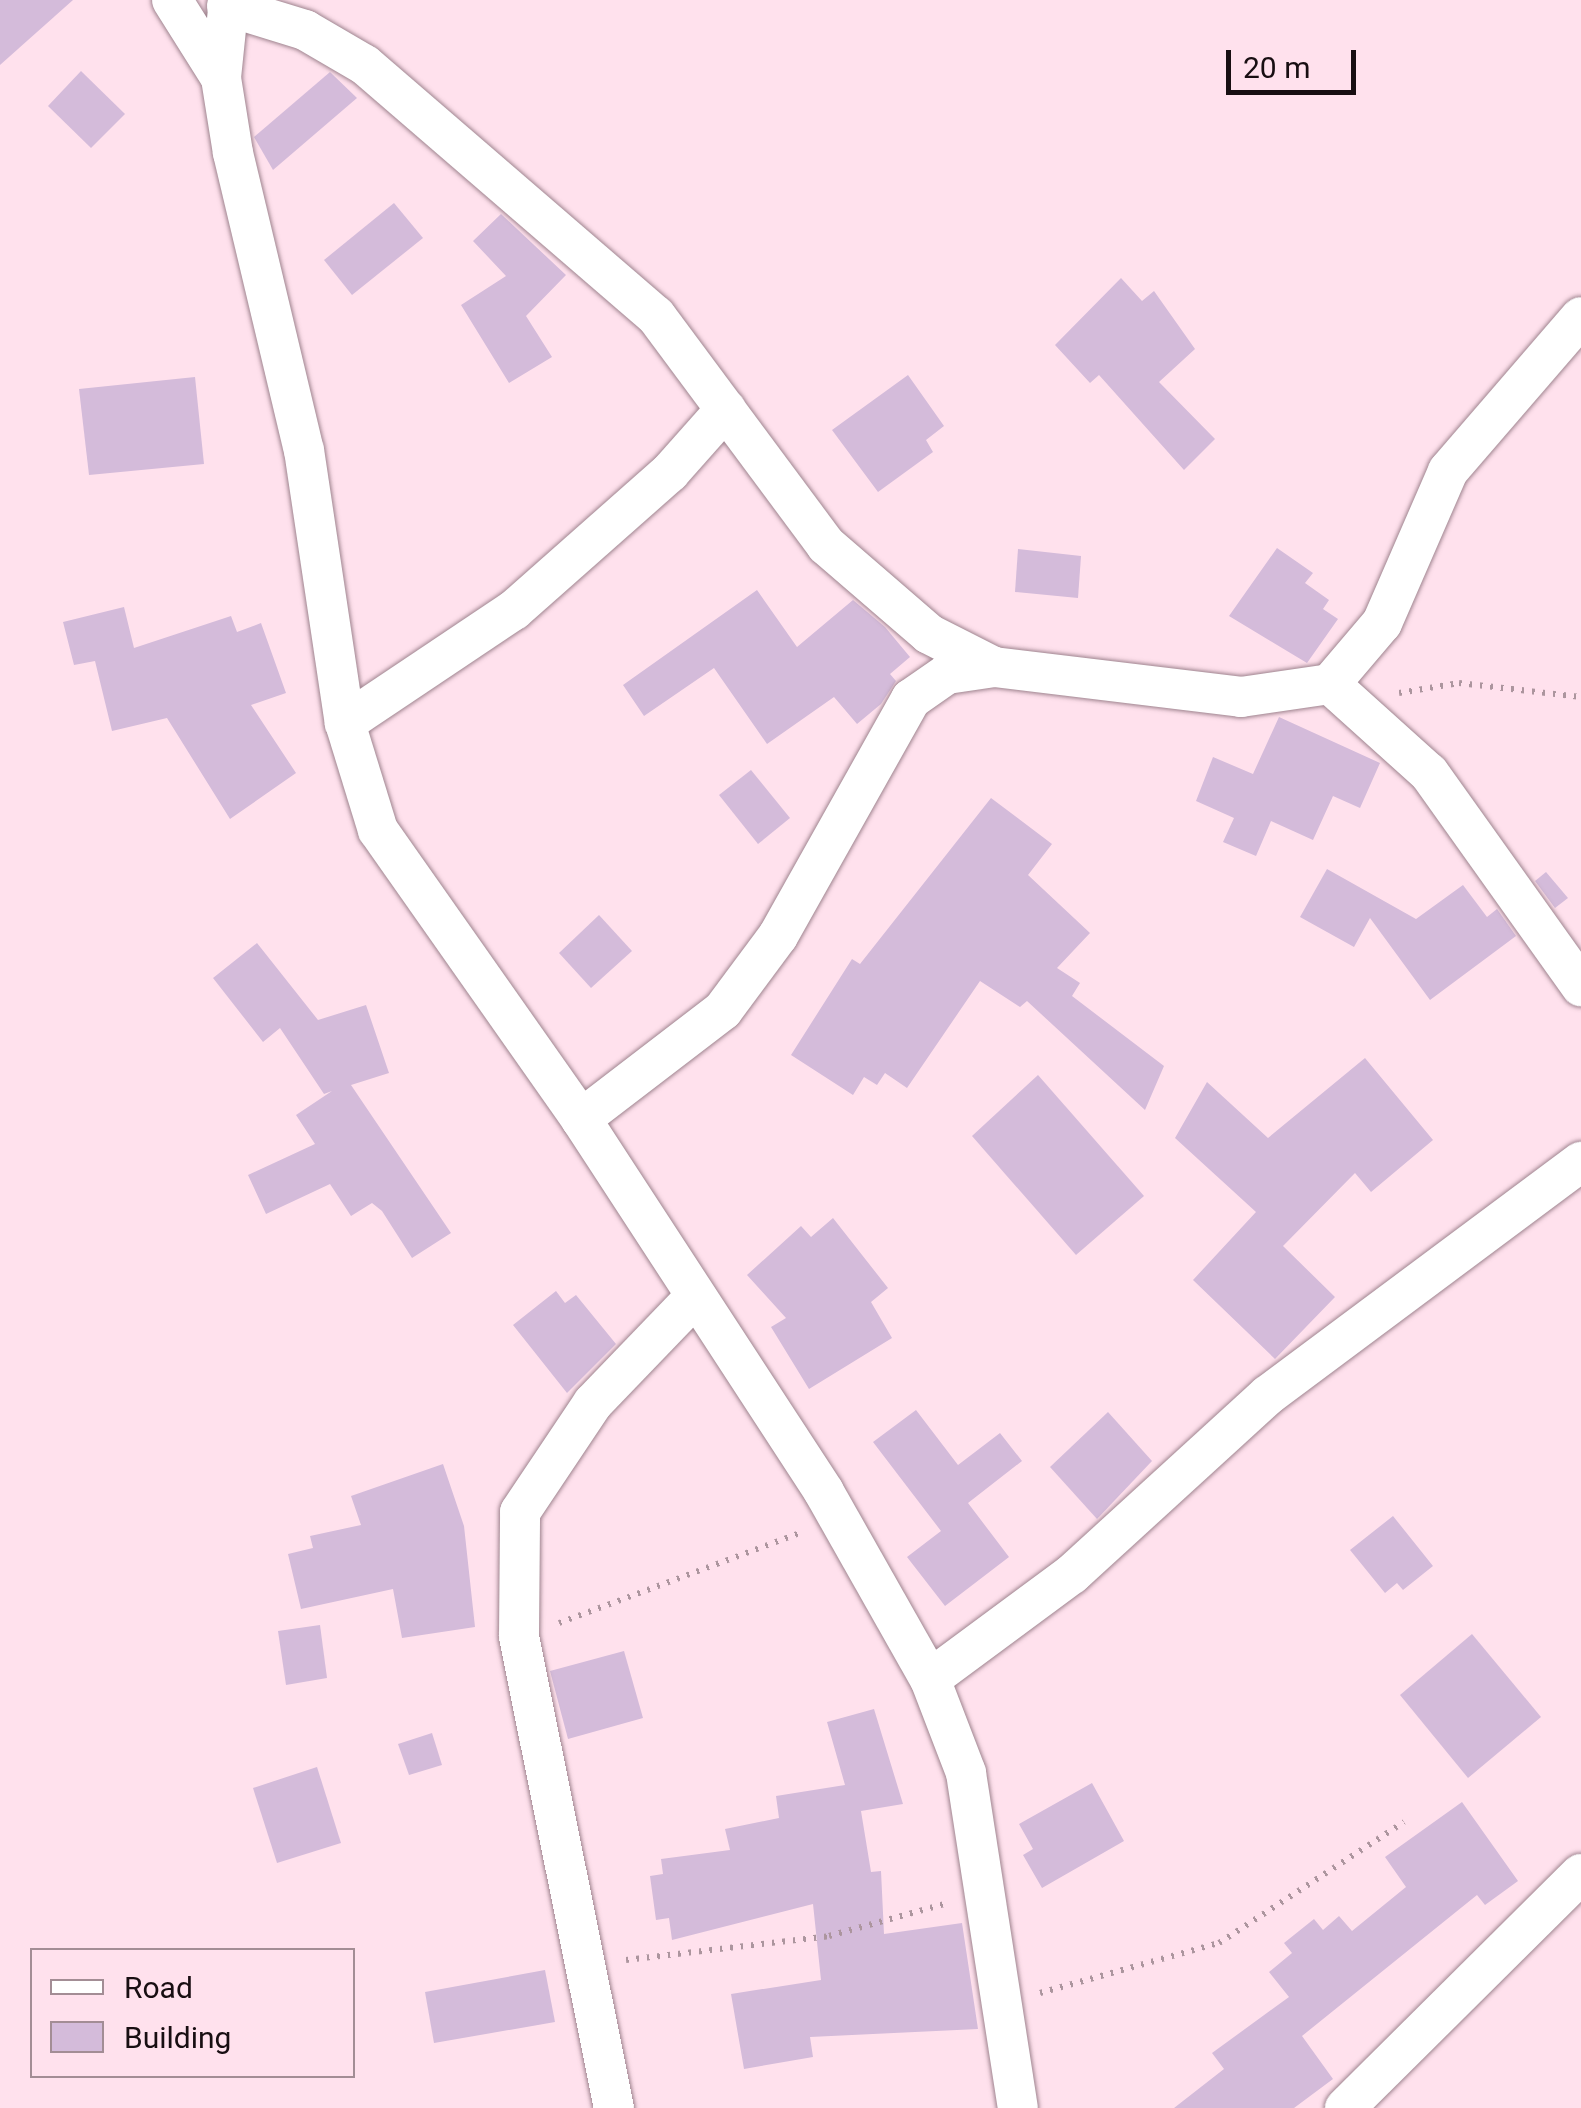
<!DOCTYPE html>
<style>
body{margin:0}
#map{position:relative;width:1581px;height:2108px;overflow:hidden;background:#ffe1ed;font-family:Roboto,sans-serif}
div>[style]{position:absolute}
.building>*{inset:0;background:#d4bbda}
.path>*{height:6px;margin-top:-3px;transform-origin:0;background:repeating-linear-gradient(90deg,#ac959e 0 2.5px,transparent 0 10.5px)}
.roads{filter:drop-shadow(0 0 2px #9f848f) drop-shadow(0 0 2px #9f848f)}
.street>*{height:40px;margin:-20px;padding:0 20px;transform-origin:20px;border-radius:20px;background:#fff}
span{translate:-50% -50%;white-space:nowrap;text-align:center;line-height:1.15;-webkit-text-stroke:10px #ffe1ed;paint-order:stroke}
.legend{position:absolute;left:30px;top:1948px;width:325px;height:130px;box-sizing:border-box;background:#ffe1ed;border:2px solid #a38d95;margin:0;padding:12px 18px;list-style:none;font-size:30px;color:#180e12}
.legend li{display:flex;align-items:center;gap:20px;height:50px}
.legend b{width:50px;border:2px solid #a38d95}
.scale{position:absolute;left:1226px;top:50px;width:130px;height:45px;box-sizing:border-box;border:5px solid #180e12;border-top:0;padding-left:12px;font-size:30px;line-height:35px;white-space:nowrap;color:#180e12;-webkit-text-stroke:8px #ffe1ed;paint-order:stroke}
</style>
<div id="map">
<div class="building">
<i style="clip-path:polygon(0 0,73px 0,0 65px)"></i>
<i style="clip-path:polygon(81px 71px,125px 114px,91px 148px,48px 106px)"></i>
<i style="clip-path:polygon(330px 72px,357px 98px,273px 170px,254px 137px)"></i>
<i style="clip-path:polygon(394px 203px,423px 238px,352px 295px,324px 260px)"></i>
<i style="clip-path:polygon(501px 214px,566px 275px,526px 316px,552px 357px,509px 383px,461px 305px,506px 276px,473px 241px)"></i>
<i style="clip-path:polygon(1121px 278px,1142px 301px,1154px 291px,1195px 349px,1159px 382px,1215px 439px,1184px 470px,1099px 375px,1090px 383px,1055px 345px)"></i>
<i style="clip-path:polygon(908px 375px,944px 426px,926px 440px,933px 452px,878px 492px,832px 430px)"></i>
<i style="clip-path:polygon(195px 377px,204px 464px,89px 475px,79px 389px)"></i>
<i style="clip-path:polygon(1277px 548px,1313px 573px,1305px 583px,1329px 600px,1323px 609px,1338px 619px,1307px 663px,1229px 616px)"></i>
<i style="clip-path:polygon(1018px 549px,1081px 556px,1078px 598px,1015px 592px)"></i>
<i style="clip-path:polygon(757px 590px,797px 647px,853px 600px,885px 627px,910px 657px,890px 674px,896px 681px,881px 704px,857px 724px,834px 697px,767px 744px,714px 668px,644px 716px,623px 685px)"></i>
<i style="clip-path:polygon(124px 607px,134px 648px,231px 616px,237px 632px,261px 623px,286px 693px,251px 705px,296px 773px,230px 819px,167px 718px,112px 731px,95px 661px,74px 665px,63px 622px)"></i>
<i style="clip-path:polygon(1279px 717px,1380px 763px,1360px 808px,1333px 796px,1313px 840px,1271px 821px,1256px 856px,1223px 842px,1234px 818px,1196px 801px,1213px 757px,1253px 774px)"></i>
<i style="clip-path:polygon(751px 770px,790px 818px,758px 844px,719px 795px)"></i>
<i style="clip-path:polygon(991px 798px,1052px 844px,1028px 875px,1090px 933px,1057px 968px,1080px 983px,1072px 996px,1164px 1066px,1145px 1110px,1027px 1001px,1020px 1007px,980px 981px,907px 1088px,885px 1073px,877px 1085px,864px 1077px,853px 1095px,791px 1055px,852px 959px,860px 964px)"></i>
<i style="clip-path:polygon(1327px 869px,1416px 919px,1463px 885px,1487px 917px,1497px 909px,1516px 936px,1430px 1000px,1370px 918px,1354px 947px,1300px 917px)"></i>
<i style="clip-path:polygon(1546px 872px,1568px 898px,1555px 908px,1535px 881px)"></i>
<i style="clip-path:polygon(599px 915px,632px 951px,591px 988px,559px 953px)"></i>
<i style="clip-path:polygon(257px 943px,318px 1020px,366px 1005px,389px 1073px,351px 1085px,451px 1233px,412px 1258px,382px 1211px,372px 1203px,351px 1216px,330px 1184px,266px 1214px,248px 1175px,315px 1144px,296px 1115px,332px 1091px,324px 1094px,280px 1028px,263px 1042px,213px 978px)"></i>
<i style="clip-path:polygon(1365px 1058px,1433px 1140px,1371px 1192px,1355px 1173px,1283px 1246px,1335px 1297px,1275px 1359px,1193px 1280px,1256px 1212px,1175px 1138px,1207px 1082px,1268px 1138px)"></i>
<i style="clip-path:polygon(1038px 1075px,1144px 1196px,1076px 1255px,972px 1136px)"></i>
<i style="clip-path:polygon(833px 1218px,888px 1288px,871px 1302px,892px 1338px,809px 1389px,771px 1327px,786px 1318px,747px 1275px,801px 1226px,811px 1237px)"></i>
<i style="clip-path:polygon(556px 1291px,565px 1303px,576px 1295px,616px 1344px,567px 1393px,513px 1325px)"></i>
<i style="clip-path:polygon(916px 1410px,958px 1465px,1000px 1433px,1022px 1461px,968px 1503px,1009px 1557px,945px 1606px,907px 1557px,941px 1531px,873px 1442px)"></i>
<i style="clip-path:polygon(1108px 1412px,1152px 1461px,1097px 1519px,1050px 1467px)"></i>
<i style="clip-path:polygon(443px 1464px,464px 1526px,475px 1627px,402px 1638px,393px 1589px,301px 1609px,288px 1554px,313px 1548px,310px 1536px,361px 1525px,351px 1496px)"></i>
<i style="clip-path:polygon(1393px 1516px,1433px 1566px,1403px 1590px,1397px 1583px,1385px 1593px,1350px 1550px)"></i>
<i style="clip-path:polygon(320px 1625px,327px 1678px,286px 1685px,278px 1631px)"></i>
<i style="clip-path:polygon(1472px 1634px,1541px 1717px,1468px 1778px,1400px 1695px)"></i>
<i style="clip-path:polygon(624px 1651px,643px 1718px,568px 1739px,550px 1671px)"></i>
<i style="clip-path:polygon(874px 1709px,903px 1804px,861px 1811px,871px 1872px,881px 1871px,884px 1934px,962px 1923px,978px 2029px,810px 2037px,813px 2057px,744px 2069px,731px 1994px,821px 1980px,813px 1904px,672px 1940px,669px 1918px,656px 1920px,650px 1876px,663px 1874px,661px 1859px,730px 1850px,725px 1829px,779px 1818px,776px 1796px,845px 1785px,827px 1722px)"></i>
<i style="clip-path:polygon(432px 1733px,442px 1765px,409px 1775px,398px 1744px)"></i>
<i style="clip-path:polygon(317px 1767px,341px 1843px,277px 1863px,253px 1788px)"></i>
<i style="clip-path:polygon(1092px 1783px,1124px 1841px,1042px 1888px,1023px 1855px,1033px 1849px,1019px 1824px)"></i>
<i style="clip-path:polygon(1462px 1802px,1518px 1881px,1485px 1905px,1477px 1895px,1302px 2036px,1333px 2079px,1294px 2108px,1174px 2108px,1224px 2069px,1212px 2053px,1289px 1997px,1269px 1972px,1292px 1953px,1284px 1943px,1314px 1919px,1323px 1930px,1339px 1916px,1352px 1931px,1406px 1887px,1385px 1857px)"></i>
<i style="clip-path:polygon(545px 1970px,555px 2022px,434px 2043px,425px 1992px)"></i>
</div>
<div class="path">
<i style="left:1399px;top:693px;width:61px;rotate:-9.5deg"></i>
<i style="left:1459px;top:683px;width:123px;rotate:6.5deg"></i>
<i style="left:559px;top:1623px;width:257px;rotate:-20.5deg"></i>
<i style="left:626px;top:1960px;width:204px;rotate:-6.7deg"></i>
<i style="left:829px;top:1936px;width:123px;rotate:-15.5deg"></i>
<i style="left:1040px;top:1993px;width:186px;rotate:-15.6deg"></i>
<i style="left:1219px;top:1943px;width:221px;rotate:-33.2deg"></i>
</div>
<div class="roads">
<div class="street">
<i style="left:172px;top:0;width:92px;rotate:57.9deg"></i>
<i style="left:229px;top:0;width:78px;rotate:95.9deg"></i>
<i style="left:221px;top:78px;width:76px;rotate:80.9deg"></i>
<i style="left:233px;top:153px;width:305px;rotate:76.6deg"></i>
<i style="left:304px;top:450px;width:276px;rotate:81.5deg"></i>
<i style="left:345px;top:723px;width:112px;rotate:72.9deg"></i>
<i style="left:378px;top:830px;width:353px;rotate:54.9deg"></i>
<i style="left:581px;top:1119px;width:445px;rotate:56.9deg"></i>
<i style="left:824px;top:1492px;width:215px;rotate:60.5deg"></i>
<i style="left:930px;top:1679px;width:101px;rotate:69deg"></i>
<i style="left:966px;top:1773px;width:339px;rotate:81.2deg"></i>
<i style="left:227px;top:6px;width:82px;rotate:17.1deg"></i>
<i style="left:305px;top:30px;width:69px;rotate:30.3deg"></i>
<i style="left:365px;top:65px;width:384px;rotate:40.8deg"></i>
<i style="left:656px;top:316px;width:285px;rotate:53.4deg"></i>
<i style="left:826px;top:545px;width:136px;rotate:40.8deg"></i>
<i style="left:929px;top:634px;width:73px;rotate:26.9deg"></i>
<i style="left:994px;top:667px;width:249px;rotate:6.9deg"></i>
<i style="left:1241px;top:697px;width:90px;rotate:-8.3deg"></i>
<i style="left:1330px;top:684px;width:80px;rotate:-49.6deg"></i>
<i style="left:1382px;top:623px;width:166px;rotate:-66.5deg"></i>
<i style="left:1448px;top:471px;width:203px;rotate:-49.2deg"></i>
<i style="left:1330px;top:684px;width:133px;rotate:42deg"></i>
<i style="left:1429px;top:773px;width:262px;rotate:54.5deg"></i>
<i style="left:345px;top:723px;width:203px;rotate:-33.8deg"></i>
<i style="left:514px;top:610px;width:208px;rotate:-41.5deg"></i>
<i style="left:670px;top:472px;width:84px;rotate:-48.4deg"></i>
<i style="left:581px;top:1119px;width:179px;rotate:-37.5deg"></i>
<i style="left:723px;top:1010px;width:92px;rotate:-53.4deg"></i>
<i style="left:778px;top:936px;width:272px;rotate:-60.7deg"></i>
<i style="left:911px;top:699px;width:44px;rotate:-34.8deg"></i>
<i style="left:947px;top:674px;width:48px;rotate:-8.5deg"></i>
<i style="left:930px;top:1679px;width:177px;rotate:-36.5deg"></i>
<i style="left:1072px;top:1574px;width:265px;rotate:-42.4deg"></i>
<i style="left:1268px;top:1395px;width:390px;rotate:-36.7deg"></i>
<i style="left:614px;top:2108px;width:481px;rotate:-101.4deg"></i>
<i style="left:519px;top:1636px;width:124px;rotate:-89.5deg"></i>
<i style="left:520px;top:1512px;width:131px;rotate:-56.2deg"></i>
<i style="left:593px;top:1403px;width:147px;rotate:-46.1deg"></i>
<i style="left:1345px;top:2108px;width:332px;rotate:-44.8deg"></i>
</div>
</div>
<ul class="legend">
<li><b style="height:12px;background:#fff"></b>Road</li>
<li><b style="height:28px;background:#d4bbda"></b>Building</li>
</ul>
<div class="scale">20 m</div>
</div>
